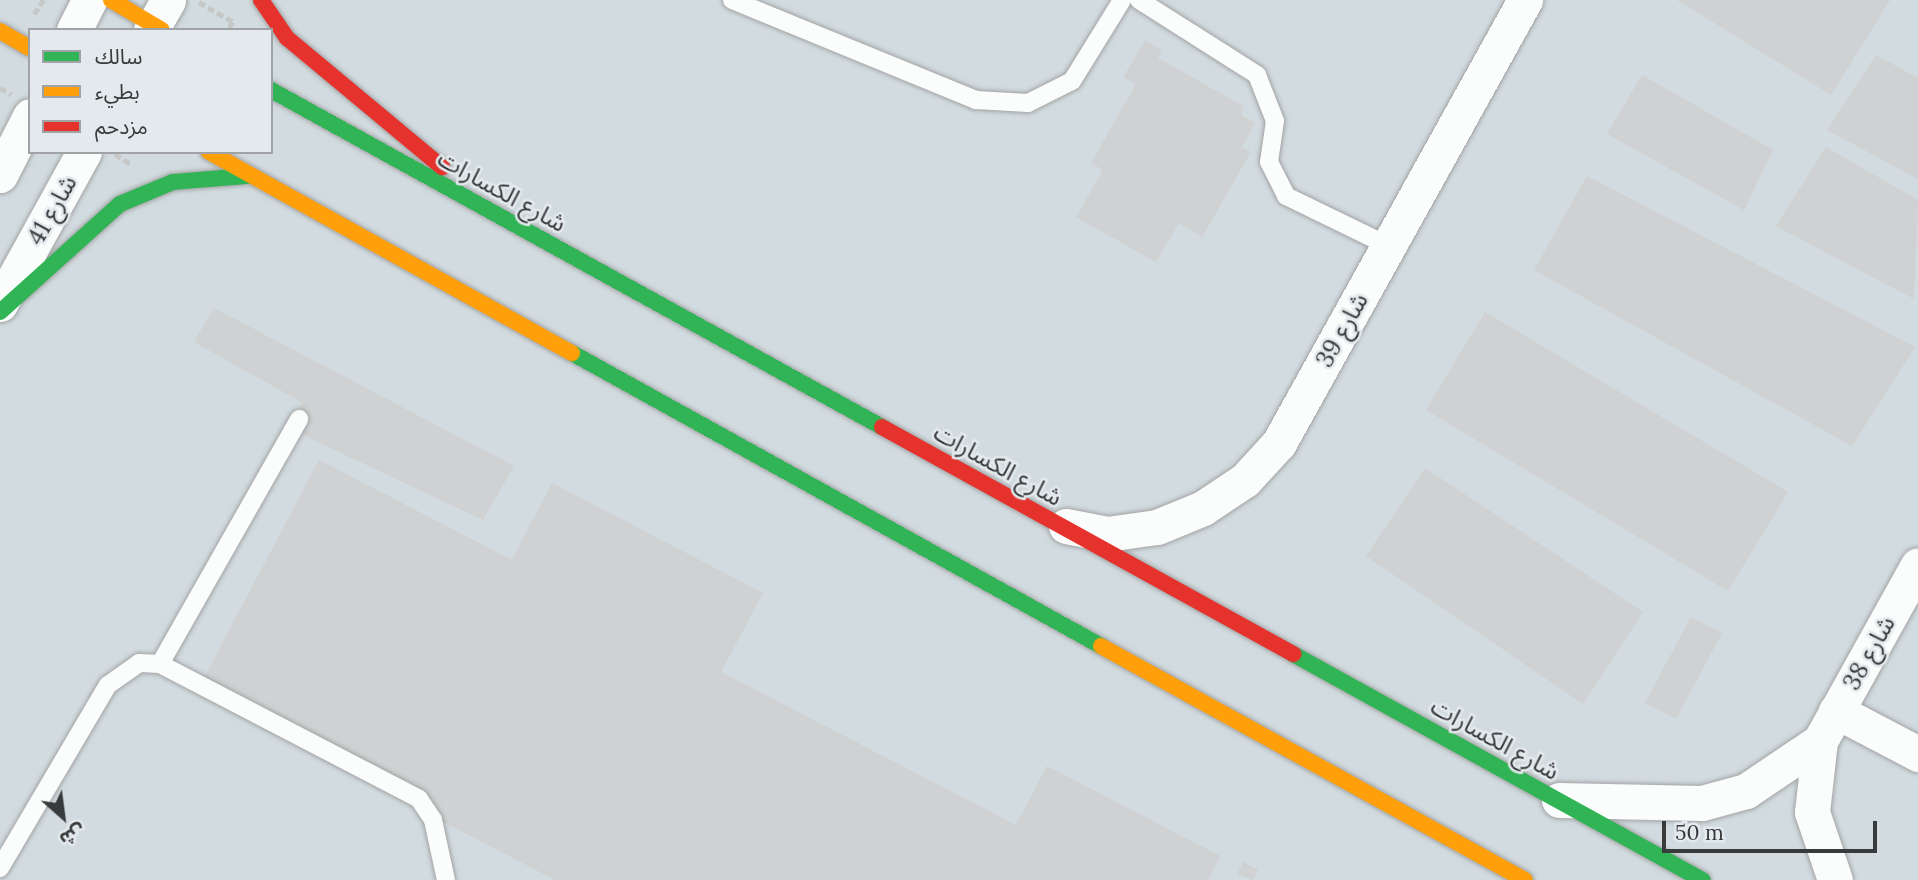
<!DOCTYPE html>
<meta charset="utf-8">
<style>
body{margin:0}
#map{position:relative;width:1918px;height:880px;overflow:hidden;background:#e5e8ea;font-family:Lora,"Noto Sans Arabic",serif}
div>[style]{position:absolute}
.built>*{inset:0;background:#d2dbdf}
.building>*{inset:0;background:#cfd1d2}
.path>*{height:4.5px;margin-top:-2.25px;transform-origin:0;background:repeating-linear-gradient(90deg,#c6c8c8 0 7px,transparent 0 10.5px)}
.roads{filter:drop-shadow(0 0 2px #a2a4a5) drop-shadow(0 0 2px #a2a4a5)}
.lane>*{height:18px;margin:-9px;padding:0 9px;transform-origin:9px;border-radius:9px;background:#fbfcfc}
.street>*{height:35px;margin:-17.5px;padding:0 17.5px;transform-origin:17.5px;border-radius:17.5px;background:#fbfcfc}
.fast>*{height:16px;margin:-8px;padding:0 8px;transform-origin:8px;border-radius:8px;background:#30b455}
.slow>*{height:16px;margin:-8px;padding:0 8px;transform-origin:8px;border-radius:8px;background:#ff9f0a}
.jam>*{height:16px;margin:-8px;padding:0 8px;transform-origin:8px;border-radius:8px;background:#e5322d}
span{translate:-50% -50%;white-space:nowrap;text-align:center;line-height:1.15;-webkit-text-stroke:5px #e3e9ec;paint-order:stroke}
.street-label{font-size:24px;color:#383b3c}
.legend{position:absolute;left:28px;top:28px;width:245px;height:126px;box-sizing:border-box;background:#e3e9ec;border:2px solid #9fa3a6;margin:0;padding:9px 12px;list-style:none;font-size:21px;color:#383b3c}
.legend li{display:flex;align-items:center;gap:14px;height:35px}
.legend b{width:35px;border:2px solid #9fa3a6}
.north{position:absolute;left:28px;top:782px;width:70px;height:70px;-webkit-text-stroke:5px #e3e9ec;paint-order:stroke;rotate:152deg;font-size:19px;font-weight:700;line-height:28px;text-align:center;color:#383b3c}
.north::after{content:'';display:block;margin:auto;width:24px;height:32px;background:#383b3c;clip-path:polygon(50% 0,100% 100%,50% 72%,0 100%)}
.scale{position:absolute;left:1662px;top:821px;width:215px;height:32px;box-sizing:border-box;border:4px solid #383b3c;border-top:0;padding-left:9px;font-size:21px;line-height:24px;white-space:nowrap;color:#383b3c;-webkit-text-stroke:5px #e3e9ec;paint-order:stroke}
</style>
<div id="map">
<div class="built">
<i style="clip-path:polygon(evenodd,0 0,1918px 0,1918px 880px,0 880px,0 0,30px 30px,271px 30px,271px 152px,30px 152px,30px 30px)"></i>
</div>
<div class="building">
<i style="clip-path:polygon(1677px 0,1890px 0,1831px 95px)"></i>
<i style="clip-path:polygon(1145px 41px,1162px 50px,1158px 58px,1243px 106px,1241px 115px,1255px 123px,1242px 147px,1251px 152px,1202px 237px,1179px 223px,1156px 262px,1076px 217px,1103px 170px,1091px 163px,1136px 84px,1123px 77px)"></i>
<i style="clip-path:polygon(1876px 55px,1918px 78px,1918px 179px,1827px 130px)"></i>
<i style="clip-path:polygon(1642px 75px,1773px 150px,1744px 210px,1607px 134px)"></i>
<i style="clip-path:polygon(1826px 147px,1918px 200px,1914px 299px,1776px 226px)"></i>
<i style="clip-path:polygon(1587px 176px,1915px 347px,1852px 446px,1534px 270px)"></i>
<i style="clip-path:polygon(214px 308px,514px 466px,483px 520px,284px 426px,303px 403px,194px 342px)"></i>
<i style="clip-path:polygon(1485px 312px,1788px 492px,1728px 591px,1426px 410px)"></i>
<i style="clip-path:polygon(319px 460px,512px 560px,552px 483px,763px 593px,721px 672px,1016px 825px,1047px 766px,1220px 856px,1208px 880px,555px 880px,196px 693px)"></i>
<i style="clip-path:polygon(1425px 468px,1643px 612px,1583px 704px,1366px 556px)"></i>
<i style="clip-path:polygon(1691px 617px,1722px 633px,1676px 719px,1645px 703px)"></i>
<i style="clip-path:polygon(1243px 862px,1258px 870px,1253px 880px,1237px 874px)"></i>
</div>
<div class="path">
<i style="left:199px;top:2px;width:39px;rotate:30deg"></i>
<i style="left:233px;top:22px;width:9px;rotate:122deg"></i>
<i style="left:34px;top:14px;width:17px;rotate:-57deg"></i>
<i style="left:0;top:88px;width:13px;rotate:29deg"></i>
<i style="left:115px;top:154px;width:19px;rotate:32deg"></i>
</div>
<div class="roads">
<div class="lane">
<i style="left:732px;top:0;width:264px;rotate:22.3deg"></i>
<i style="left:976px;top:100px;width:52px;rotate:3.3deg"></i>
<i style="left:1028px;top:103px;width:49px;rotate:-26.6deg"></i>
<i style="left:1072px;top:81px;width:95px;rotate:-58.3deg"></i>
<i style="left:1139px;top:0;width:140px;rotate:32.4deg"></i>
<i style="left:1257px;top:75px;width:49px;rotate:68.6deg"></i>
<i style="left:1275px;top:121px;width:41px;rotate:98.3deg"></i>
<i style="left:1269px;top:162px;width:38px;rotate:63deg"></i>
<i style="left:1286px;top:196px;width:114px;rotate:25.9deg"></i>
<i style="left:160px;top:664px;width:282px;rotate:-60.4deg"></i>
<i style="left:0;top:868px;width:212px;rotate:-59.5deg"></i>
<i style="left:108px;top:685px;width:38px;rotate:-35deg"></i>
<i style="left:139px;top:663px;width:21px;rotate:3deg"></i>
<i style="left:160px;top:664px;width:292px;rotate:27.5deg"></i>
<i style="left:419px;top:799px;width:25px;rotate:56deg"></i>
<i style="left:433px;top:820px;width:61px;rotate:77.8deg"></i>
</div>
<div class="street">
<i style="left:74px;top:30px;width:34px;rotate:-63deg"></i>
<i style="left:151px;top:30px;width:34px;rotate:-60deg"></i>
<i style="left:0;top:175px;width:66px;rotate:-63deg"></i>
<i style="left:0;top:304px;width:174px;rotate:-61.1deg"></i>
<i style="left:1066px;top:526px;width:42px;rotate:11deg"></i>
<i style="left:1107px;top:534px;width:50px;rotate:-8deg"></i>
<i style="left:1157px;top:527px;width:50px;rotate:-22.4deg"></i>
<i style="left:1203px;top:508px;width:50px;rotate:-33.7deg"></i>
<i style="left:1245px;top:480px;width:50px;rotate:-47.4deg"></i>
<i style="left:1279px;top:443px;width:507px;rotate:-60.96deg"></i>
<i style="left:1836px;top:711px;width:93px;rotate:27.7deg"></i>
<i style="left:1559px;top:800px;width:143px;rotate:1.2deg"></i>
<i style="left:1702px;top:803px;width:46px;rotate:-15.3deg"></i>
<i style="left:1746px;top:791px;width:89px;rotate:-34deg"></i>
<i style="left:1835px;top:880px;width:72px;rotate:-108.7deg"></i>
<i style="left:1812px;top:812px;width:71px;rotate:-83.6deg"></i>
<i style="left:1820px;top:741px;width:201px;rotate:-60.9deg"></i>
</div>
<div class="fast">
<i style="left:271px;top:90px;width:698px;rotate:28.88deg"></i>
<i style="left:0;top:312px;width:161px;rotate:-42deg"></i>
<i style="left:120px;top:204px;width:57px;rotate:-22.5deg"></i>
<i style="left:173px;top:182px;width:75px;rotate:-4.6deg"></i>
<i style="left:572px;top:353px;width:605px;rotate:28.98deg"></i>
<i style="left:1293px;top:654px;width:468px;rotate:28.9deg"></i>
</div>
<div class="slow">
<i style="left:111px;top:0;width:59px;rotate:30.5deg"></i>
<i style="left:0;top:31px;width:34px;rotate:30deg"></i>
<i style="left:209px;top:152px;width:415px;rotate:29deg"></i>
<i style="left:1101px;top:646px;width:484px;rotate:28.9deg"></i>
</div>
<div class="jam">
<i style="left:261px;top:0;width:46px;rotate:55.6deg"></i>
<i style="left:287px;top:38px;width:202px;rotate:39.8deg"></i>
<i style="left:882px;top:427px;width:470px;rotate:28.9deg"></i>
</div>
</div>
<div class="street-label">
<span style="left:502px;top:191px;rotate:29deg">شارع الكسارات</span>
<span style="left:52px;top:210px;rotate:-61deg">شارع 41</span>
<span style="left:1342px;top:330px;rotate:-61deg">شارع 39</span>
<span style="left:998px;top:465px;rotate:29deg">شارع الكسارات</span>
<span style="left:1869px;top:653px;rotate:-61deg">شارع 38</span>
<span style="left:1495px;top:739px;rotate:29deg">شارع الكسارات</span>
</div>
<ul class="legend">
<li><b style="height:9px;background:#30b455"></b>سالك</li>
<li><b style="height:9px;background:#ff9f0a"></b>بطيء</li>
<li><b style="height:9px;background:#e5322d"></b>مزدحم</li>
</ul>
<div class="north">ش</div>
<div class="scale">50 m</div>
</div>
